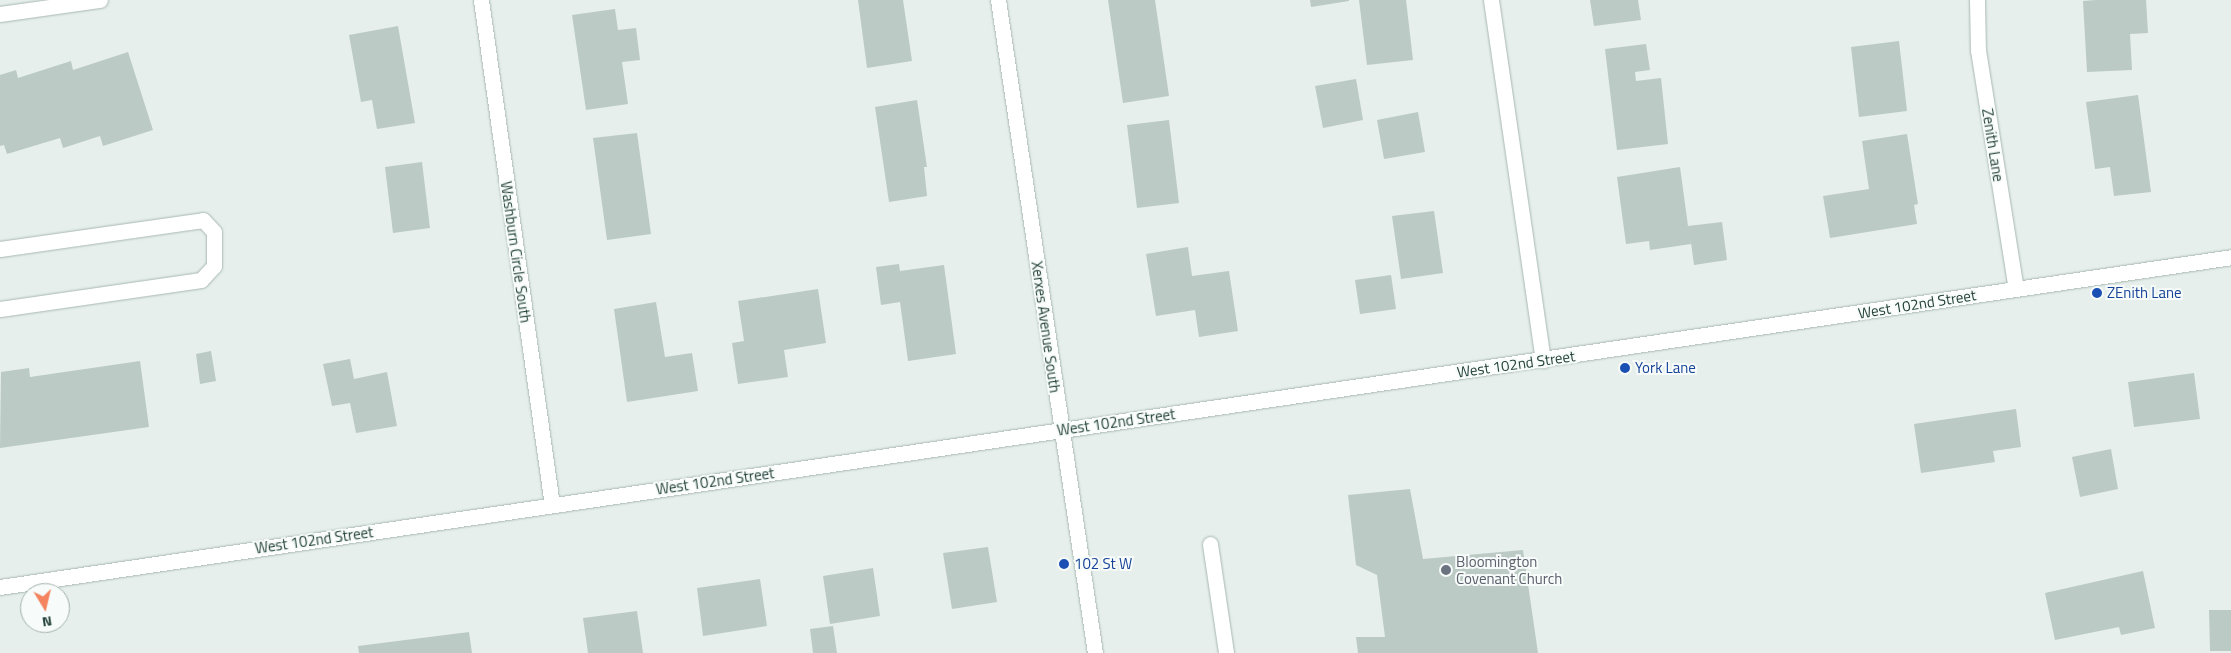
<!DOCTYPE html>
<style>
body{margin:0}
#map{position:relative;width:2231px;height:653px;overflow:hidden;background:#e6efeb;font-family:"Titillium Web",sans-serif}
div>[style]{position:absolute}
.building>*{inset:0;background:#bbcac4}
.roads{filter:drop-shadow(0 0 1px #a8b8b2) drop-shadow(0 0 1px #a8b8b2)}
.lane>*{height:15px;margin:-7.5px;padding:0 7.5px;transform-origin:7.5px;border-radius:7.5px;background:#fff}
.street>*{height:15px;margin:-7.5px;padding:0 7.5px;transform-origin:7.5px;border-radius:7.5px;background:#fff}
.secondary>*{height:15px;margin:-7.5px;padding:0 7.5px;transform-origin:7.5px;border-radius:7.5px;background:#fff}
.dots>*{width:14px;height:14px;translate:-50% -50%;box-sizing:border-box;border:2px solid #f7fbf9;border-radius:50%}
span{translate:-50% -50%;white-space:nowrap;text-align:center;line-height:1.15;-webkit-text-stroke:4px #f7fbf9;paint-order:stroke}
.street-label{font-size:15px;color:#24423a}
.transit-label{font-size:15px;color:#164399}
.left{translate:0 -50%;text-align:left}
.worship-label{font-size:15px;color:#5b616d}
.north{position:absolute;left:20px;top:583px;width:50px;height:50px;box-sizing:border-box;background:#f7fbf9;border:1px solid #a3b1ad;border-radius:50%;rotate:171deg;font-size:14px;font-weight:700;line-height:20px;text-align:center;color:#24423a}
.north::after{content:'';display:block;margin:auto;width:18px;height:22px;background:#f4845f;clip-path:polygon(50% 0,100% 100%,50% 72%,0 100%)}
</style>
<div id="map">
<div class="building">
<i style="clip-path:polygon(858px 0,903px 0,912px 61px,867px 68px)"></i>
<i style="clip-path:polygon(1108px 0,1155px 0,1169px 96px,1123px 103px)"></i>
<i style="clip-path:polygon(1310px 0,1349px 0,1349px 1px,1311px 7px)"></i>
<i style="clip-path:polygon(1359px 0,1406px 0,1413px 60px,1367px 65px)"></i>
<i style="clip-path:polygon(1590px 0,1638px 0,1641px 20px,1594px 26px)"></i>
<i style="clip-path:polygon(2096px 0,2146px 0,2148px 33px,2130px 34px,2132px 70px,2087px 72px,2083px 1px)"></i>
<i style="clip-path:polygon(615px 9px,618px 30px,636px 28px,640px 60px,622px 62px,628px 104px,586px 110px,572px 15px)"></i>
<i style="clip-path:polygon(398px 26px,415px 123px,377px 129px,372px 100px,361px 102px,349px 35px)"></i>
<i style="clip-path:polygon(1899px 41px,1907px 111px,1859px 117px,1851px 47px)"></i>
<i style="clip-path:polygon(1646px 44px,1650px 70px,1635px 72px,1636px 81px,1661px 78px,1668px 144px,1617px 150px,1605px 49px)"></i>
<i style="clip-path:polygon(128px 52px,153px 130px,103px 146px,100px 136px,63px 148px,60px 138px,7px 154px,4px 145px,0 146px,0 75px,16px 70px,18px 78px,71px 61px,73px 70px)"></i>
<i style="clip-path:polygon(1356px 79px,1363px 120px,1323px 128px,1315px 86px)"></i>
<i style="clip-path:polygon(2138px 95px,2151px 192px,2114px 196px,2110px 167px,2095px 169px,2086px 102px)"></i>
<i style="clip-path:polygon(917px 100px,927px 167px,924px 167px,927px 196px,889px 202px,875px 107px)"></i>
<i style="clip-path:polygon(1418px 112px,1425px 152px,1384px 159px,1377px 120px)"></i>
<i style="clip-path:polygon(1169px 120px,1179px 203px,1137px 208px,1127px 125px)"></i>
<i style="clip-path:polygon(637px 133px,651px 234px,607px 240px,593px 138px)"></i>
<i style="clip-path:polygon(1907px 134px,1918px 204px,1914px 205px,1917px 224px,1830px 238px,1823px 196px,1869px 189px,1862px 141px)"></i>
<i style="clip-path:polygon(422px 162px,430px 228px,393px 233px,385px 167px)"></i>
<i style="clip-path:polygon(1680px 167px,1688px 226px,1722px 222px,1727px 260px,1694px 265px,1690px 235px,1691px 244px,1650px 250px,1649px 241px,1626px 244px,1617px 177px)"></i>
<i style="clip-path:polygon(1434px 211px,1443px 273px,1401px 279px,1392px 216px)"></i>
<i style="clip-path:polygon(1188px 247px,1192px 276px,1229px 271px,1238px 331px,1199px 337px,1195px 310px,1156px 316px,1146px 254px)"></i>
<i style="clip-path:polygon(899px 264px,900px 271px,944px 265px,956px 354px,908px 361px,900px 302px,881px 305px,876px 267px)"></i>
<i style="clip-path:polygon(1391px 275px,1396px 309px,1360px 314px,1355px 280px)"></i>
<i style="clip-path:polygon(818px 289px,826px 343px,784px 350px,788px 377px,738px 384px,732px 343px,744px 341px,738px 301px)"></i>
<i style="clip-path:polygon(656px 302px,665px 357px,692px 353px,698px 391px,627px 402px,614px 309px)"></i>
<i style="clip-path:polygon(211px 351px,216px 381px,200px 384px,196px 354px)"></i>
<i style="clip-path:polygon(350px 359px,354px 379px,387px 372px,397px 426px,356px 433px,350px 403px,332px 406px,323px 364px)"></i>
<i style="clip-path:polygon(140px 361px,149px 427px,0 448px,1px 372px,29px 368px,30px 377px)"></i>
<i style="clip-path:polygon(2194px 373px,2200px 419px,2134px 427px,2128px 382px)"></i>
<i style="clip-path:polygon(2016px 409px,2021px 447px,1993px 451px,1995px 462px,1921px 473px,1914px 424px)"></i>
<i style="clip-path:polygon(2111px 449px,2118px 489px,2080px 497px,2072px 457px)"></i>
<i style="clip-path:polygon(1410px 489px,1423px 559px,1523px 550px,1538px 653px,1358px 653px,1356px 637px,1385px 637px,1377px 575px,1356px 565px,1348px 495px)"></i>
<i style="clip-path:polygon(988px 547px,997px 602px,952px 609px,943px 553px)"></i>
<i style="clip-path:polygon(873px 568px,880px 616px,830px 624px,823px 576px)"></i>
<i style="clip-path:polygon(2143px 571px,2155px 628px,2121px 635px,2119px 627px,2055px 640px,2045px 593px)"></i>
<i style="clip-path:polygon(760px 579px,767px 626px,703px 636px,697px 588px)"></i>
<i style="clip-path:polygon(2209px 610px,2231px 610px,2231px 651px,2210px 651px)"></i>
<i style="clip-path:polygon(637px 611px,643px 653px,588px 653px,583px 618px)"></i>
<i style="clip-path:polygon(833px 626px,837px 653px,813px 653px,810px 629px)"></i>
<i style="clip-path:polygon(469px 632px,472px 653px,359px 653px,358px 646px)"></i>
</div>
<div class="roads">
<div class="lane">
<i style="left:0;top:249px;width:205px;rotate:-8.1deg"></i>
<i style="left:203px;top:220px;width:16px;rotate:47deg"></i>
<i style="left:214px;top:232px;width:34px;rotate:90deg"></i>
<i style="left:214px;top:266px;width:19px;rotate:133deg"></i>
<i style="left:201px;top:280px;width:203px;rotate:171.8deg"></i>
<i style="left:1210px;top:544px;width:110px;rotate:81.6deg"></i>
</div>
<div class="street">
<i style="left:481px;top:0;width:510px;rotate:82deg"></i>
<i style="left:1491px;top:0;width:364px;rotate:81.8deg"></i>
<i style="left:1977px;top:0;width:50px;rotate:88.9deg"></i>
<i style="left:1978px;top:50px;width:242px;rotate:81deg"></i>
<i style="left:0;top:14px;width:101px;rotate:-8deg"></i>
</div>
<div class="secondary">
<i style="left:998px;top:0;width:660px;rotate:81.55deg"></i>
<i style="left:0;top:587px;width:2255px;rotate:-8.41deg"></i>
</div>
</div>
<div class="dots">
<i style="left:2097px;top:293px;background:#1a4fb4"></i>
<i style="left:1625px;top:368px;background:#1a4fb4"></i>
<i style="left:1064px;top:564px;background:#1a4fb4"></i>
<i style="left:1446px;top:570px;background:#6b7280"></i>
</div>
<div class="street-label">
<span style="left:1993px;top:145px;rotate:81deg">Zenith Lane</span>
<span style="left:516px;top:252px;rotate:82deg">Washburn Circle South</span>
<span style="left:1917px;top:304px;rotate:-9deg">West 102nd Street</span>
<span style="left:1046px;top:327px;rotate:82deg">Xerxes Avenue South</span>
<span style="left:1516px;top:364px;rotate:-8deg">West 102nd Street</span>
<span style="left:1116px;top:422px;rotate:-8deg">West 102nd Street</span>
<span style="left:715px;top:481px;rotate:-8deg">West 102nd Street</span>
<span style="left:314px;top:540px;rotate:-8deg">West 102nd Street</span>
</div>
<div class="transit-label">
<span class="left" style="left:2107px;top:293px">ZEnith Lane</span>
<span class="left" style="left:1635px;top:368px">York Lane</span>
<span class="left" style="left:1074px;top:564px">102 St W</span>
</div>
<div class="worship-label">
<span class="left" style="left:1456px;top:570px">Bloomington<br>Covenant Church</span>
</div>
<div class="north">N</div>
</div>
